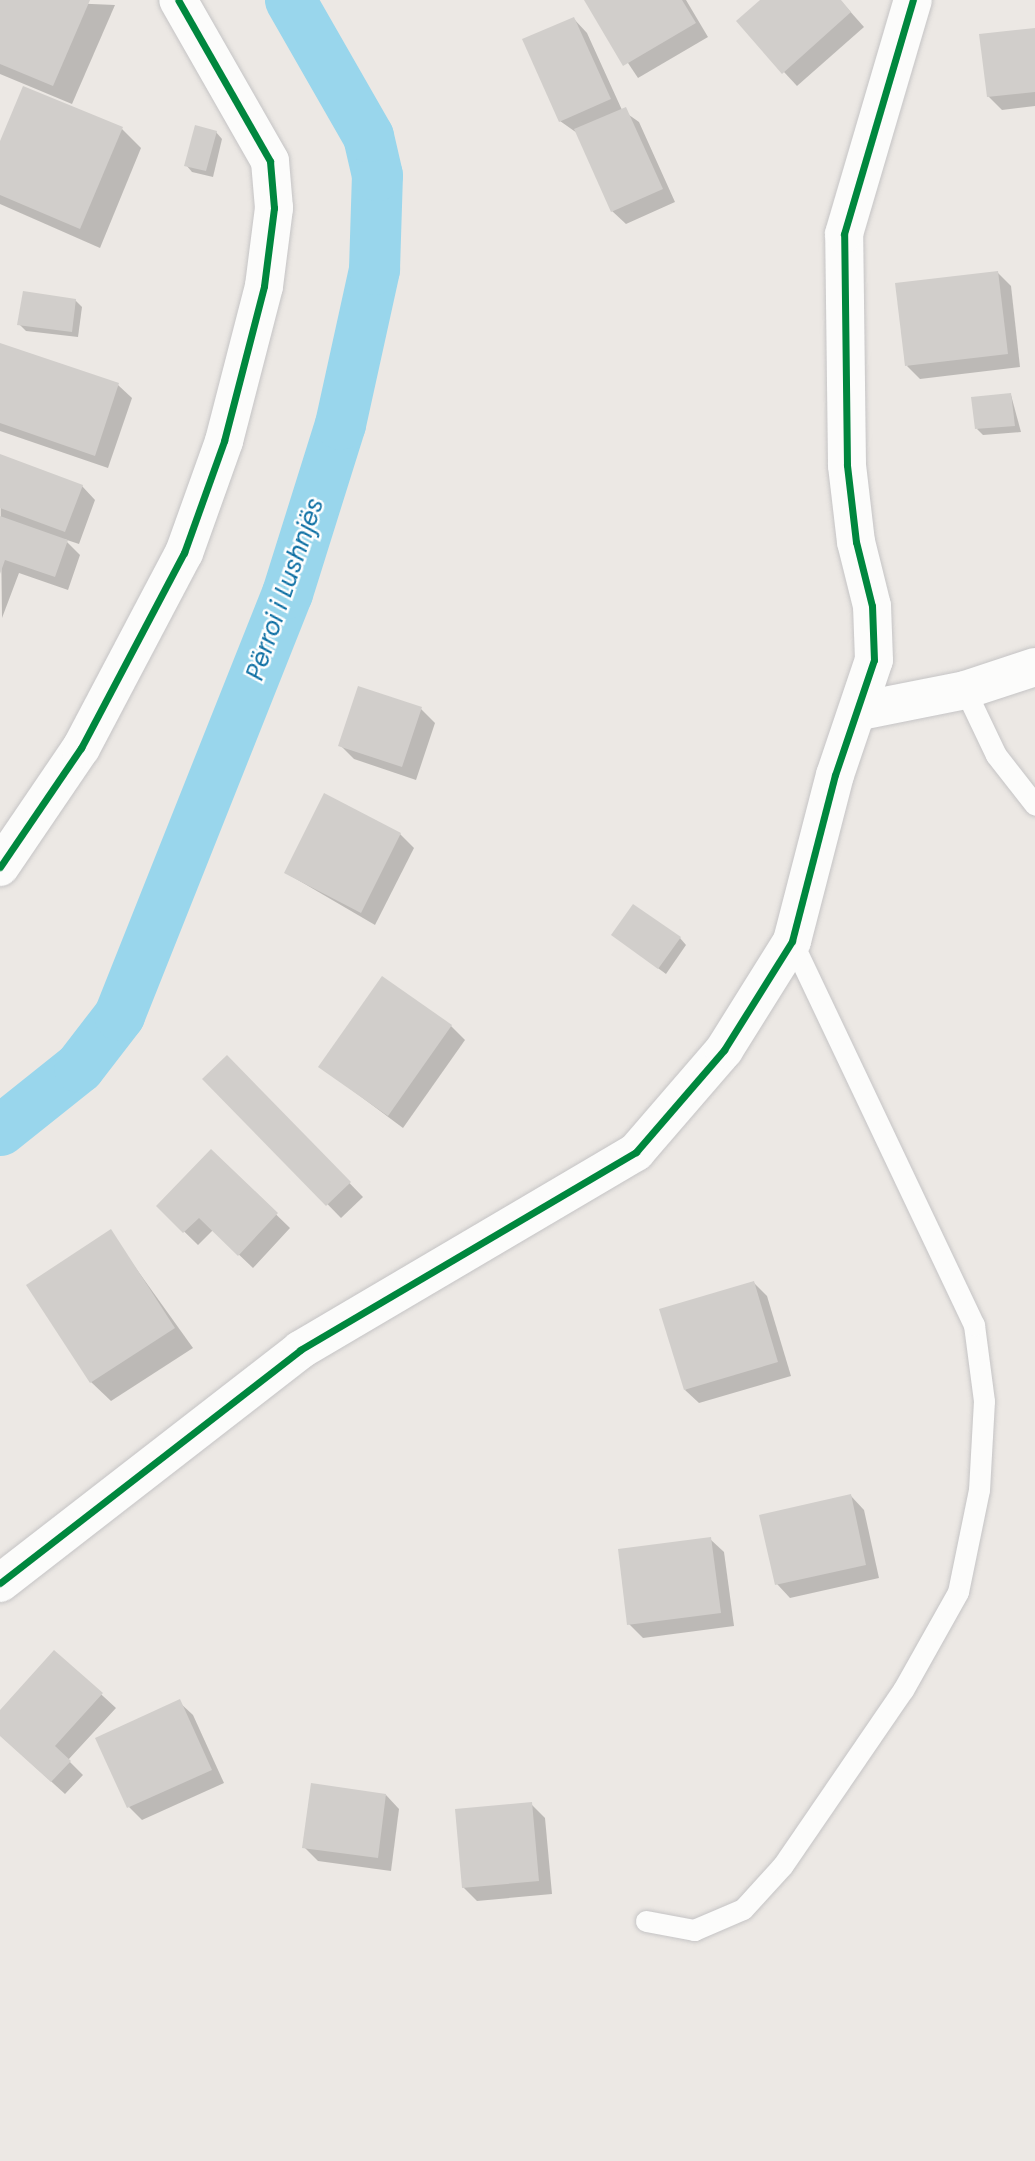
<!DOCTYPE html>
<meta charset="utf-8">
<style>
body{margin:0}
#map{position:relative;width:1035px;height:2161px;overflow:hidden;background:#ece8e4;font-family:Poppins,sans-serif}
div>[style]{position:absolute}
.shadow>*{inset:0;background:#0003}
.canal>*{height:51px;margin:-25.5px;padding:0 25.5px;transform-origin:25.5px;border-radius:25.5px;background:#99d6ec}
.building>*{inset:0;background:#d1cecb}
.roads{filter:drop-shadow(0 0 2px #c5c4c5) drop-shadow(0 0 2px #c5c4c5)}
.service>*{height:21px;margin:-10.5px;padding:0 10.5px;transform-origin:10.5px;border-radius:10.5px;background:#fcfcfb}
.minor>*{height:38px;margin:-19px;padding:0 19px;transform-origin:19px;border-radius:19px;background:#fcfcfb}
.cycleway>*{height:7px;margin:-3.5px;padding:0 3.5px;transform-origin:3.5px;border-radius:3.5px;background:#00873e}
span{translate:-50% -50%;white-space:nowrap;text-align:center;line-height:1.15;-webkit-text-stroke:5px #fff;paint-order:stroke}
.water-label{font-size:24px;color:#0d6fa3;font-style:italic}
</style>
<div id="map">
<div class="shadow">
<i style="clip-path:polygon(0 0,115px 5px,72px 104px,0 74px)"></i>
<i style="clip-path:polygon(586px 0,686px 0,708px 37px,638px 78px)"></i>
<i style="clip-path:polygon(762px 0,840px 0,864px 27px,797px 86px,784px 72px)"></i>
<i style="clip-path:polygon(574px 19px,587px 33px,622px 110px,639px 122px,675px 202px,626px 224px,612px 211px,577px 133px,560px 121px)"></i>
<i style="clip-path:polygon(1035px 30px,1035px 106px,1002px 110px,988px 96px)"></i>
<i style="clip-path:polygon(122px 129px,141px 148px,100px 248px,0 204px,0 145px)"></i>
<i style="clip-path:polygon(216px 132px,222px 139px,213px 177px,192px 172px,186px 165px)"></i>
<i style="clip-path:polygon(997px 272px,1011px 286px,1020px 367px,920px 379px,907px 366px)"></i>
<i style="clip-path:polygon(75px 300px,82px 307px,78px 337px,26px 331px,19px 324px)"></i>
<i style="clip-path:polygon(0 345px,118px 385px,132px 398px,108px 468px,0 431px)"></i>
<i style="clip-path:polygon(1011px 395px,1021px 432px,983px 435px,977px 429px)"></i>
<i style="clip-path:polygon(0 456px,82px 486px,95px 500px,79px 544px,64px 539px,80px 555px,68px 590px,19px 573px,2px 618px)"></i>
<i style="clip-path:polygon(421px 709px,435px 723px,416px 780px,354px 759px,340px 745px)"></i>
<i style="clip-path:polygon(400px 834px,414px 848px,375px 925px,286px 873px)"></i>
<i style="clip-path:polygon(613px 935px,680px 938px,686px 945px,666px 974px)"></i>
<i style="clip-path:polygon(451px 1026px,465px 1040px,403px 1128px,321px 1067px)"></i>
<i style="clip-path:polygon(227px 1057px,363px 1197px,341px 1218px,205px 1079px)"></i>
<i style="clip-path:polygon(211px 1151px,290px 1228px,253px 1268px,213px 1230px,198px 1245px,158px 1206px)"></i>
<i style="clip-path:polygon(110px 1232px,193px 1348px,111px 1401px,91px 1382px)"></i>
<i style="clip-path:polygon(753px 1282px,767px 1296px,791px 1376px,699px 1403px,685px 1390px)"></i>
<i style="clip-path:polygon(851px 1496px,864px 1510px,879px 1578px,790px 1598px,777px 1584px)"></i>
<i style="clip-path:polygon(710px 1539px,724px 1552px,734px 1626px,643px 1638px,629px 1624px)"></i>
<i style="clip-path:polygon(55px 1652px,116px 1708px,68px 1760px,83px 1775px,65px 1794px,0 1735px,0 1712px)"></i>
<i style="clip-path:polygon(179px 1702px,193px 1715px,224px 1783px,142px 1820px,129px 1807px)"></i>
<i style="clip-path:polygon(386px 1795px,399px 1809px,391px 1871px,318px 1861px,304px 1847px)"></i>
<i style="clip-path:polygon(531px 1804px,545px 1818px,552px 1894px,477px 1901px,463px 1887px)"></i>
</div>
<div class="canal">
<i style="left:0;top:1130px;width:101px;rotate:-38.6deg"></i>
<i style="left:79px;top:1067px;width:66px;rotate:-52.4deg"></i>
<i style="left:119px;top:1015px;width:454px;rotate:-68.3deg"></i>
<i style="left:287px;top:593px;width:177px;rotate:-72.6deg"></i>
<i style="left:340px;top:424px;width:159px;rotate:-77.6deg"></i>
<i style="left:374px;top:269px;width:94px;rotate:-88.2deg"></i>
<i style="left:377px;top:175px;width:40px;rotate:-103deg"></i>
<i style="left:368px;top:136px;width:157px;rotate:-119.8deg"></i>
</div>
<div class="building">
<i style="clip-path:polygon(0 0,90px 0,53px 86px,0 64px)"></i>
<i style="clip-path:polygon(584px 0,682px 0,696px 23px,623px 66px)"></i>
<i style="clip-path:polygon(760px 0,841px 0,851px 12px,782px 74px,736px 21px)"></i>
<i style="clip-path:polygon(574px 17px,611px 99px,559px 122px,522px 39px)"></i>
<i style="clip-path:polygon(1035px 28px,1035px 92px,987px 97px,979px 34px)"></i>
<i style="clip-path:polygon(23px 86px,123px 127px,80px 229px,0 195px,0 141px)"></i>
<i style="clip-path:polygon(626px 107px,663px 189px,611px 212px,574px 129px)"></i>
<i style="clip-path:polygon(195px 125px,217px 131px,206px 171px,184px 166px)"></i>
<i style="clip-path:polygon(998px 271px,1008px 354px,905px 366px,895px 283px)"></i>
<i style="clip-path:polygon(23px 291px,76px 299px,72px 332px,17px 325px)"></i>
<i style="clip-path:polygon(0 343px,119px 383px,95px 456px,0 423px)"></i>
<i style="clip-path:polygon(1011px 393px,1015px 426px,975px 429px,971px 397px)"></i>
<i style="clip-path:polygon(0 454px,83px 485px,65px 532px,0 508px)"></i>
<i style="clip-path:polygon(0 516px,68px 540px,55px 577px,5px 560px,0 574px)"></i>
<i style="clip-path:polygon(358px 686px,422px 707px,402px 767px,338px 746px)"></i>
<i style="clip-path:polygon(324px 793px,401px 833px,361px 913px,284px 873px)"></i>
<i style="clip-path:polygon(633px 904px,681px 937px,658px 969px,611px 935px)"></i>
<i style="clip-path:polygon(382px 976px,452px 1025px,388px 1116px,318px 1067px)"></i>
<i style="clip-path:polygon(227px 1055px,351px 1182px,326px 1206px,202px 1079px)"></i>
<i style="clip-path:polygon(211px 1149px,278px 1213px,238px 1256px,199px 1218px,183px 1233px,156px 1206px)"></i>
<i style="clip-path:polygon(111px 1229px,175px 1328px,90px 1383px,26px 1285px)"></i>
<i style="clip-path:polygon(754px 1281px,778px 1362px,684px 1390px,659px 1309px)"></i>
<i style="clip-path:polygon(851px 1494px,866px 1565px,775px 1585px,759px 1515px)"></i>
<i style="clip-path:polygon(711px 1537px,721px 1613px,627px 1625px,618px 1549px)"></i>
<i style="clip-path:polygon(54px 1650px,103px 1693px,55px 1746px,71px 1761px,51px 1782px,0 1736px,0 1710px)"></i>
<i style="clip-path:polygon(180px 1699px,212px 1770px,127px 1808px,95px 1738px)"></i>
<i style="clip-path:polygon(311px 1783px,386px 1794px,378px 1858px,302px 1848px)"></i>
<i style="clip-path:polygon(532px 1802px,539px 1881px,462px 1888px,455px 1809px)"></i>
</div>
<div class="roads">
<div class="service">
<i style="left:965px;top:690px;width:72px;rotate:64.5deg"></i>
<i style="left:996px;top:755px;width:63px;rotate:52deg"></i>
<i style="left:646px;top:1921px;width:49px;rotate:10.6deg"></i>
<i style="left:694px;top:1930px;width:53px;rotate:-23.2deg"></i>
<i style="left:743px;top:1909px;width:59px;rotate:-47.7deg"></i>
<i style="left:783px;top:1865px;width:212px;rotate:-55.6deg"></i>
<i style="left:903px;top:1690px;width:112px;rotate:-60.7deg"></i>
<i style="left:958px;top:1592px;width:104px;rotate:-78.4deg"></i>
<i style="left:979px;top:1490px;width:89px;rotate:-86.8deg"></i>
<i style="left:984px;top:1401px;width:77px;rotate:-97.5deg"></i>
<i style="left:974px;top:1325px;width:425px;rotate:-115.4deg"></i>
</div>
<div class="minor">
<i style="left:860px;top:711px;width:107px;rotate:-11.3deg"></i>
<i style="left:965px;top:690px;width:74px;rotate:-18.2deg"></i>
<i style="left:0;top:867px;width:144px;rotate:-55.8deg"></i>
<i style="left:81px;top:748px;width:221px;rotate:-62.2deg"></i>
<i style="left:184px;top:553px;width:119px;rotate:-70.3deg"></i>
<i style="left:224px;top:441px;width:160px;rotate:-75.5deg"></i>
<i style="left:264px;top:286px;width:79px;rotate:-82.7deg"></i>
<i style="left:274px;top:208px;width:47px;rotate:-94.9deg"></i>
<i style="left:270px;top:161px;width:185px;rotate:-119.7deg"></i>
<i style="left:0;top:1583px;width:380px;rotate:-37.8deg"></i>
<i style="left:300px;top:1350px;width:390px;rotate:-30.5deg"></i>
<i style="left:636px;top:1152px;width:135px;rotate:-49.2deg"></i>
<i style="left:724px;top:1050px;width:128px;rotate:-58deg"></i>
<i style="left:792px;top:941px;width:171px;rotate:-75.5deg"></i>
<i style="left:835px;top:775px;width:121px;rotate:-71.3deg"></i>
<i style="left:874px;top:660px;width:54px;rotate:-92.1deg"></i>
<i style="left:872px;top:606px;width:66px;rotate:-104deg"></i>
<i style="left:856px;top:542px;width:78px;rotate:-96.7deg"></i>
<i style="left:847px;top:465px;width:231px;rotate:-90.7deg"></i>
<i style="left:844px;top:234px;width:244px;rotate:-73.6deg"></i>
</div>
</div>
<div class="cycleway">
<i style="left:0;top:867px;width:144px;rotate:-55.8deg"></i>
<i style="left:81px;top:748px;width:221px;rotate:-62.2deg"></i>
<i style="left:184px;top:553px;width:119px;rotate:-70.3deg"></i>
<i style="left:224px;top:441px;width:160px;rotate:-75.5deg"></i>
<i style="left:264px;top:286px;width:79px;rotate:-82.7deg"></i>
<i style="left:274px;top:208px;width:47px;rotate:-94.9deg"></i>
<i style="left:270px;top:161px;width:185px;rotate:-119.7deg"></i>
<i style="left:0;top:1583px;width:380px;rotate:-37.8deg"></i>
<i style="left:300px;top:1350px;width:390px;rotate:-30.5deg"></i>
<i style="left:636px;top:1152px;width:135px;rotate:-49.2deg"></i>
<i style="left:724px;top:1050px;width:128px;rotate:-58deg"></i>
<i style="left:792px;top:941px;width:171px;rotate:-75.5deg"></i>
<i style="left:835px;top:775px;width:121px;rotate:-71.3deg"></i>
<i style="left:874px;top:660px;width:54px;rotate:-92.1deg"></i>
<i style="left:872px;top:606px;width:66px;rotate:-104deg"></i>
<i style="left:856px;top:542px;width:78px;rotate:-96.7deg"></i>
<i style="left:847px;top:465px;width:231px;rotate:-90.7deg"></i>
<i style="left:844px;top:234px;width:244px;rotate:-73.6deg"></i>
</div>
<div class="water-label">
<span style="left:285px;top:589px;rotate:-71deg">Përroi i Lushnjës</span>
</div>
</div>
